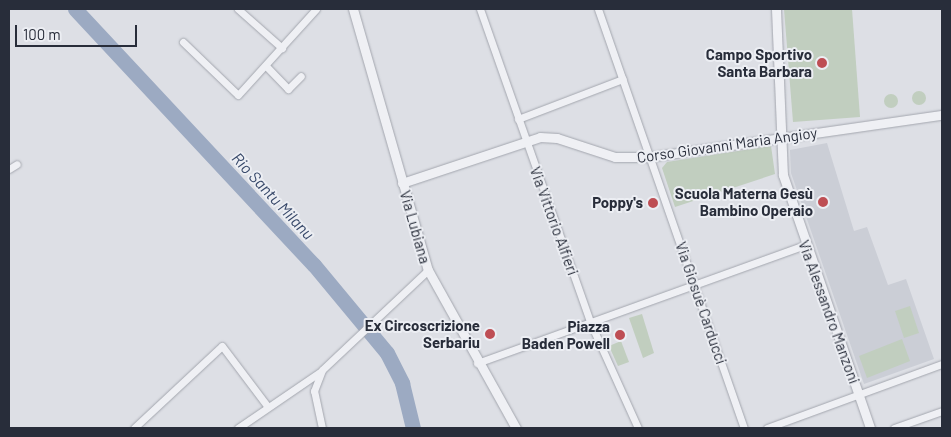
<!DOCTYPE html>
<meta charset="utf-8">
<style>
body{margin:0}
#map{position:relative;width:951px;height:437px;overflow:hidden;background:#dddfe5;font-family:Barlow,sans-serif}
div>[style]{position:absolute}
.built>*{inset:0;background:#cbced6}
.green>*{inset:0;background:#c1cebf}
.round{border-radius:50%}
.river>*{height:15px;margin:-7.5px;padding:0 7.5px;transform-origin:7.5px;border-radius:7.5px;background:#9caac2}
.roads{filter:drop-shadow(0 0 1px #a3a6ae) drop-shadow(0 0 1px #a3a6ae)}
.minor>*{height:7px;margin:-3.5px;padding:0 3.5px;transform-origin:3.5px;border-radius:3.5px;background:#eff0f4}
.tertiary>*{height:9px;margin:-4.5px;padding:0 4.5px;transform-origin:4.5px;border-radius:4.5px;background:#eff0f4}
.dots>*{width:14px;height:14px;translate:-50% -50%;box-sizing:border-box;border:2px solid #eceef3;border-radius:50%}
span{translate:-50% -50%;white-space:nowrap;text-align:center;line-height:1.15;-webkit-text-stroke:4px #eceef3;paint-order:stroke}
.poi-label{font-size:15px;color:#282d3a;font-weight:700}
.right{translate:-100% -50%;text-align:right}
.street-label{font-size:15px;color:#282d3a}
.water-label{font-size:16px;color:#374869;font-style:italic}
.frame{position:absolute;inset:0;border:10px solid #282d3a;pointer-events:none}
.scale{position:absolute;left:15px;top:25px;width:122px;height:22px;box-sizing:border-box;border:2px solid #282d3a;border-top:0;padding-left:6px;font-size:15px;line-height:18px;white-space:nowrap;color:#282d3a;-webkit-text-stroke:4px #eceef3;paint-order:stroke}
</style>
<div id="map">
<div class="built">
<i style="clip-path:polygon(827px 143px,854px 231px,867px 227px,888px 285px,906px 279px,934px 359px,864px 384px,791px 173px,790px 150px)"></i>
</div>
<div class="green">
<i style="clip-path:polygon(784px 9px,852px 9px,860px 117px,793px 122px)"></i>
<i class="round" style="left:912px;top:91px;width:14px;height:14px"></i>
<i class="round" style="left:884px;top:94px;width:14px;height:14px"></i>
<i style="clip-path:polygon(771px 146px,775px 174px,675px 207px,662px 168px,667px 162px)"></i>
<i style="clip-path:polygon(910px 306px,919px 333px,904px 338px,895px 311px)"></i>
<i style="clip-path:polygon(642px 314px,654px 353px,643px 358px,629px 318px)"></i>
<i style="clip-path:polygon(902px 339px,910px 361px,867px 378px,859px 356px)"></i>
<i style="clip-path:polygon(621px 341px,629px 362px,618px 366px,609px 346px)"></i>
</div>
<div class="river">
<i style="left:75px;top:9px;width:350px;rotate:47deg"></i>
<i style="left:314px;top:265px;width:114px;rotate:50.3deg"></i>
<i style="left:387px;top:353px;width:34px;rotate:63deg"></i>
<i style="left:402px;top:383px;width:46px;rotate:76.3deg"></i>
</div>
<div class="roads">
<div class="minor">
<i style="left:238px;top:9px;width:59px;rotate:41.6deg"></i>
<i style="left:480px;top:9px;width:334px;rotate:70.6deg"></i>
<i style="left:591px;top:324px;width:114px;rotate:65.7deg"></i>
<i style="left:598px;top:9px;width:444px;rotate:70.8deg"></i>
<i style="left:183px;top:42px;width:76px;rotate:43.9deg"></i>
<i style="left:238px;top:95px;width:116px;rotate:-47.8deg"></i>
<i style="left:266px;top:66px;width:32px;rotate:46deg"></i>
<i style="left:288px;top:89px;width:18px;rotate:-45deg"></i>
<i style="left:518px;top:119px;width:112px;rotate:-20.9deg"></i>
<i style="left:9px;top:169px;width:9px;rotate:-32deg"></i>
<i style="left:477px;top:363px;width:349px;rotate:-19.8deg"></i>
<i style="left:134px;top:428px;width:120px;rotate:-43deg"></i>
<i style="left:222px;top:346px;width:76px;rotate:53deg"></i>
<i style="left:238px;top:428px;width:99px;rotate:-34.3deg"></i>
<i style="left:322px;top:428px;width:38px;rotate:-102deg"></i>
<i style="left:314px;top:391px;width:22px;rotate:-69deg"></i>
<i style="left:322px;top:370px;width:146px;rotate:-43.3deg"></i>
<i style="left:767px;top:428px;width:186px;rotate:-20.1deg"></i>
<i style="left:894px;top:428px;width:51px;rotate:-19.5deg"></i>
</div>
<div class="tertiary">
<i style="left:353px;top:9px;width:272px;rotate:74deg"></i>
<i style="left:428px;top:270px;width:181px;rotate:60.9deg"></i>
<i style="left:776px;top:9px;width:166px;rotate:87.6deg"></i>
<i style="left:783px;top:175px;width:268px;rotate:71deg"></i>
<i style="left:402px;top:183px;width:145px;rotate:-18.4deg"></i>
<i style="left:540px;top:137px;width:17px;rotate:3deg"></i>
<i style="left:557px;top:138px;width:61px;rotate:18.1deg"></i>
<i style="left:615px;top:157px;width:34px"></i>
<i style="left:649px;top:157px;width:296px;rotate:-8.2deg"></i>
</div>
</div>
<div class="dots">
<i style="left:822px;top:63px;background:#be4e54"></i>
<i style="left:823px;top:202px;background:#be4e54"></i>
<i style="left:653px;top:203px;background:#be4e54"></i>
<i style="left:490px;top:334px;background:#be4e54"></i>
<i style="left:620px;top:335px;background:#be4e54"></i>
</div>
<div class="poi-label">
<span class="right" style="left:812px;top:63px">Campo Sportivo<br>Santa Barbara</span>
<span class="right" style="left:813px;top:202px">Scuola Materna Gesù<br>Bambino Operaio</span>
<span class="right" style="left:643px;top:203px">Poppy's</span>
<span class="right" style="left:480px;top:334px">Ex Circoscrizione<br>Serbariu</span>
<span class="right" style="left:610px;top:335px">Piazza<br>Baden Powell</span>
</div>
<div class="street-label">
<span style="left:727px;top:145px;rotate:-8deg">Corso Giovanni Maria Angioy</span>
<span style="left:554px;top:221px;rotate:70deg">Via Vittorio Alfieri</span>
<span style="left:415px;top:227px;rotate:74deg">Via Lubiana</span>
<span style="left:701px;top:303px;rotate:71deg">Via Giosuè Carducci</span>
<span style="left:829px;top:312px;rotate:70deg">Via Alessandro Manzoni</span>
</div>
<div class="water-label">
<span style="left:273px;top:196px;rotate:47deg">Rio Santu Milanu</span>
</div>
<div class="frame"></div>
<div class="scale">100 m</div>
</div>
